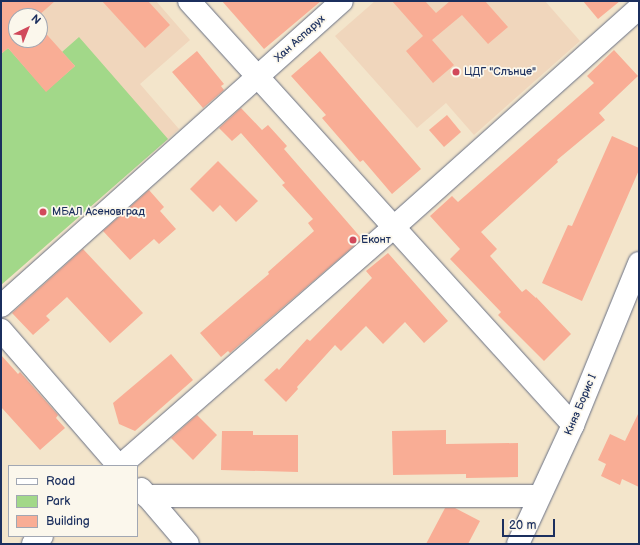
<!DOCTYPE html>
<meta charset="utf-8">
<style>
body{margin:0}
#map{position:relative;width:640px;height:545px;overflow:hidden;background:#f3e5cb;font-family:"Balsamiq Sans",sans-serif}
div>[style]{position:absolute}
.built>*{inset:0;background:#f0d6bc}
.green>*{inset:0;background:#a2d889}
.building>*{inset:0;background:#f9ad95}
.roads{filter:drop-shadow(0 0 1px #676f84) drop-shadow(0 0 1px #676f84)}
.minor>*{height:22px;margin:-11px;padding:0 11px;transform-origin:11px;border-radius:11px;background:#fff}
.dots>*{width:11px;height:11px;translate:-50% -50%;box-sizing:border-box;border:2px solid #fbf7ec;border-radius:50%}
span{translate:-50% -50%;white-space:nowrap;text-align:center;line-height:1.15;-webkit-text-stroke:3.5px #fbf7ec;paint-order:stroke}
.street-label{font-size:11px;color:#1b2f5e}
.poi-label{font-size:11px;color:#1b2f5e}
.left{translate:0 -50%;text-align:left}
.frame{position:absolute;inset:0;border:2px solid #1b2f5e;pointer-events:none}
.legend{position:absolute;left:8px;top:465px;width:130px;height:72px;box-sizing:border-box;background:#fbf7ec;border:1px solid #a1a7b3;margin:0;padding:5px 7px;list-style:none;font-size:12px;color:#1b2f5e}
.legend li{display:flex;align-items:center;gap:8px;height:20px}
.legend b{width:20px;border:1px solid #a1a7b3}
.north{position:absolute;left:8px;top:8px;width:40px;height:40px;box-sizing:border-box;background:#fbf7ec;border:1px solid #a1a7b3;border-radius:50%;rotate:43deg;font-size:11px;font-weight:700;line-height:16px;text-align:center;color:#1b2f5e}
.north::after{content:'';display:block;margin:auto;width:14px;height:18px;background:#d1495b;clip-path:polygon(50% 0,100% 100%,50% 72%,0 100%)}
.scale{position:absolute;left:502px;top:519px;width:53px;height:18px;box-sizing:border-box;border:2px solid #1b2f5e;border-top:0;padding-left:5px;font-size:12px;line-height:14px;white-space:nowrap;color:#1b2f5e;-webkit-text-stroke:3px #fbf7ec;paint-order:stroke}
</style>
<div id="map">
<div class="built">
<i style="clip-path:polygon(evenodd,1px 1px,156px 1px,190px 40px,140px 84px,179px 129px,1px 285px,1px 1px,16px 16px,40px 16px,40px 40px,16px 40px,16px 16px)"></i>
<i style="clip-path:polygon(375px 1px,545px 1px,580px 41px,474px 135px,446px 103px,417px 128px,335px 36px)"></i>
</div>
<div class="green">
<i style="clip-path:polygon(79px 37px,168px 139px,1px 285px,1px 54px,8px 48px,46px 91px,75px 66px,62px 52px)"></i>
</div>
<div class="building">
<i style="clip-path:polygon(1px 1px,55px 1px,38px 16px,16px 16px,16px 40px,40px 40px,40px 27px,75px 66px,46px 92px,8px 48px,1px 54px)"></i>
<i style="clip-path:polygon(102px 1px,148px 1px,170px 25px,145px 48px)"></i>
<i style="clip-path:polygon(222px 1px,321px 1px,264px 49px)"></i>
<i style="clip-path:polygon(392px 1px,425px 1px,436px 13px,450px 1px,485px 1px,508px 27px,488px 44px,462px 15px,432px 40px,454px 65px,433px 83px,406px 51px,423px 36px)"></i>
<i style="clip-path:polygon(583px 1px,620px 1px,598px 19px)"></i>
<i style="clip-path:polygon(614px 50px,638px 76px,599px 113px,605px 120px,557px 160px,558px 162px,481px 232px,497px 249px,490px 256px,522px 292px,526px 289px,536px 298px,536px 297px,571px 334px,544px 361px,498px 315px,501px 312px,450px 259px,460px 249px,430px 216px,452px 196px,458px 202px,594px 83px,587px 76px)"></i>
<i style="clip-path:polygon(197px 51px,224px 84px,221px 86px,224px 90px,203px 108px,172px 72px)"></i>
<i style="clip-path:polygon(320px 51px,421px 169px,392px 194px,363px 160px,360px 162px,322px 118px,326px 115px,291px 76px)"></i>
<i style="clip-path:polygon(241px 108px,262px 130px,268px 125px,287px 146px,284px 149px,362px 239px,230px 353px,228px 351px,221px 357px,200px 333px,269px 274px,268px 272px,314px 231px,308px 223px,313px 219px,282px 185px,285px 183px,241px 133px,232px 141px,219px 128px)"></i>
<i style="clip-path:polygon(447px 115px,461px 132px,444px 147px,429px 130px)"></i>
<i style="clip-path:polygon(612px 136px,639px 148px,639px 170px,582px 301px,542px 283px,568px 225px,572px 226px)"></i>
<i style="clip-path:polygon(218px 161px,258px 201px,236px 222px,220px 205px,213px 212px,190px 189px)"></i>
<i style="clip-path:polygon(149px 190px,164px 207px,160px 211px,176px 229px,159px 244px,154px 239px,130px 260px,103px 231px)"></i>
<i style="clip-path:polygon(83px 249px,143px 313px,110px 343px,67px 297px,46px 316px,50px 320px,33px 335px,12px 313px)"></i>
<i style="clip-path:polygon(388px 253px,448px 321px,424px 343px,405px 322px,383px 344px,366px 326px,341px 351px,335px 345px,297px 387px,298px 389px,286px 402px,264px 380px,277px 368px,279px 370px,307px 339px,310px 341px,372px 278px,366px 271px)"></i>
<i style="clip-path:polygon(171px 354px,193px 380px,135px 431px,119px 424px,113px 403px)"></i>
<i style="clip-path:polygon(1px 355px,18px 374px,20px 372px,58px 415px,56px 418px,65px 428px,40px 450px,1px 407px)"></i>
<i style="clip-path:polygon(639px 412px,639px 487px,622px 479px,620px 485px,601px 476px,606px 464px,598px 460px,610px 434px,625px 441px)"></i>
<i style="clip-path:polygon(197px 415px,217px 435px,193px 460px,171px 438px)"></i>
<i style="clip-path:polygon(446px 430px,446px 444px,518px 443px,518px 477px,466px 478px,466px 474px,393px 475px,392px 431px)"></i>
<i style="clip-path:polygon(222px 431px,253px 431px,253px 435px,298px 435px,298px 472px,221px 470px)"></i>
<i style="clip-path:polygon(445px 508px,455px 508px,480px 521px,468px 544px,426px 544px)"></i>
</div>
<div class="roads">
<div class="minor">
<i style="left:189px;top:1px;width:572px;rotate:47.83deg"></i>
<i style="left:1px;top:306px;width:457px;rotate:-41.8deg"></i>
<i style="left:1px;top:330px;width:180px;rotate:49.1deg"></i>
<i style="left:120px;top:466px;width:364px;rotate:-41.1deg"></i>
<i style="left:394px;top:227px;width:329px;rotate:-41.8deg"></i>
<i style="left:141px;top:489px;width:72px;rotate:49.5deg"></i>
<i style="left:146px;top:496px;width:393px"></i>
<i style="left:33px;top:544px;width:12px;rotate:-42deg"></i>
<i style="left:518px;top:544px;width:131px;rotate:-65.2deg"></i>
<i style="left:573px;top:425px;width:175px;rotate:-67.8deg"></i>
</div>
</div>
<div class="dots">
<i style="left:456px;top:72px;background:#d1495b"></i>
<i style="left:43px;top:212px;background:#d1495b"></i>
<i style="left:353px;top:240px;background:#d1495b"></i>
</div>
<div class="street-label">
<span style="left:300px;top:39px;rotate:-42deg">Хан Аспарух</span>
<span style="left:581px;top:405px;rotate:-67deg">Княз Борис I</span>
</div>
<div class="poi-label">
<span class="left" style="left:464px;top:72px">ЦДГ "Слънце"</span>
<span class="left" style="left:52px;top:212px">МБАЛ Асеновград</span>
<span class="left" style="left:361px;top:240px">Еконт</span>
</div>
<div class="frame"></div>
<ul class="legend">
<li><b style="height:5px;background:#fff"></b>Road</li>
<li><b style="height:11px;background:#a2d889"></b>Park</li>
<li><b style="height:11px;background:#f9ad95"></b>Building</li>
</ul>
<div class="north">N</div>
<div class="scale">20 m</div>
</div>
